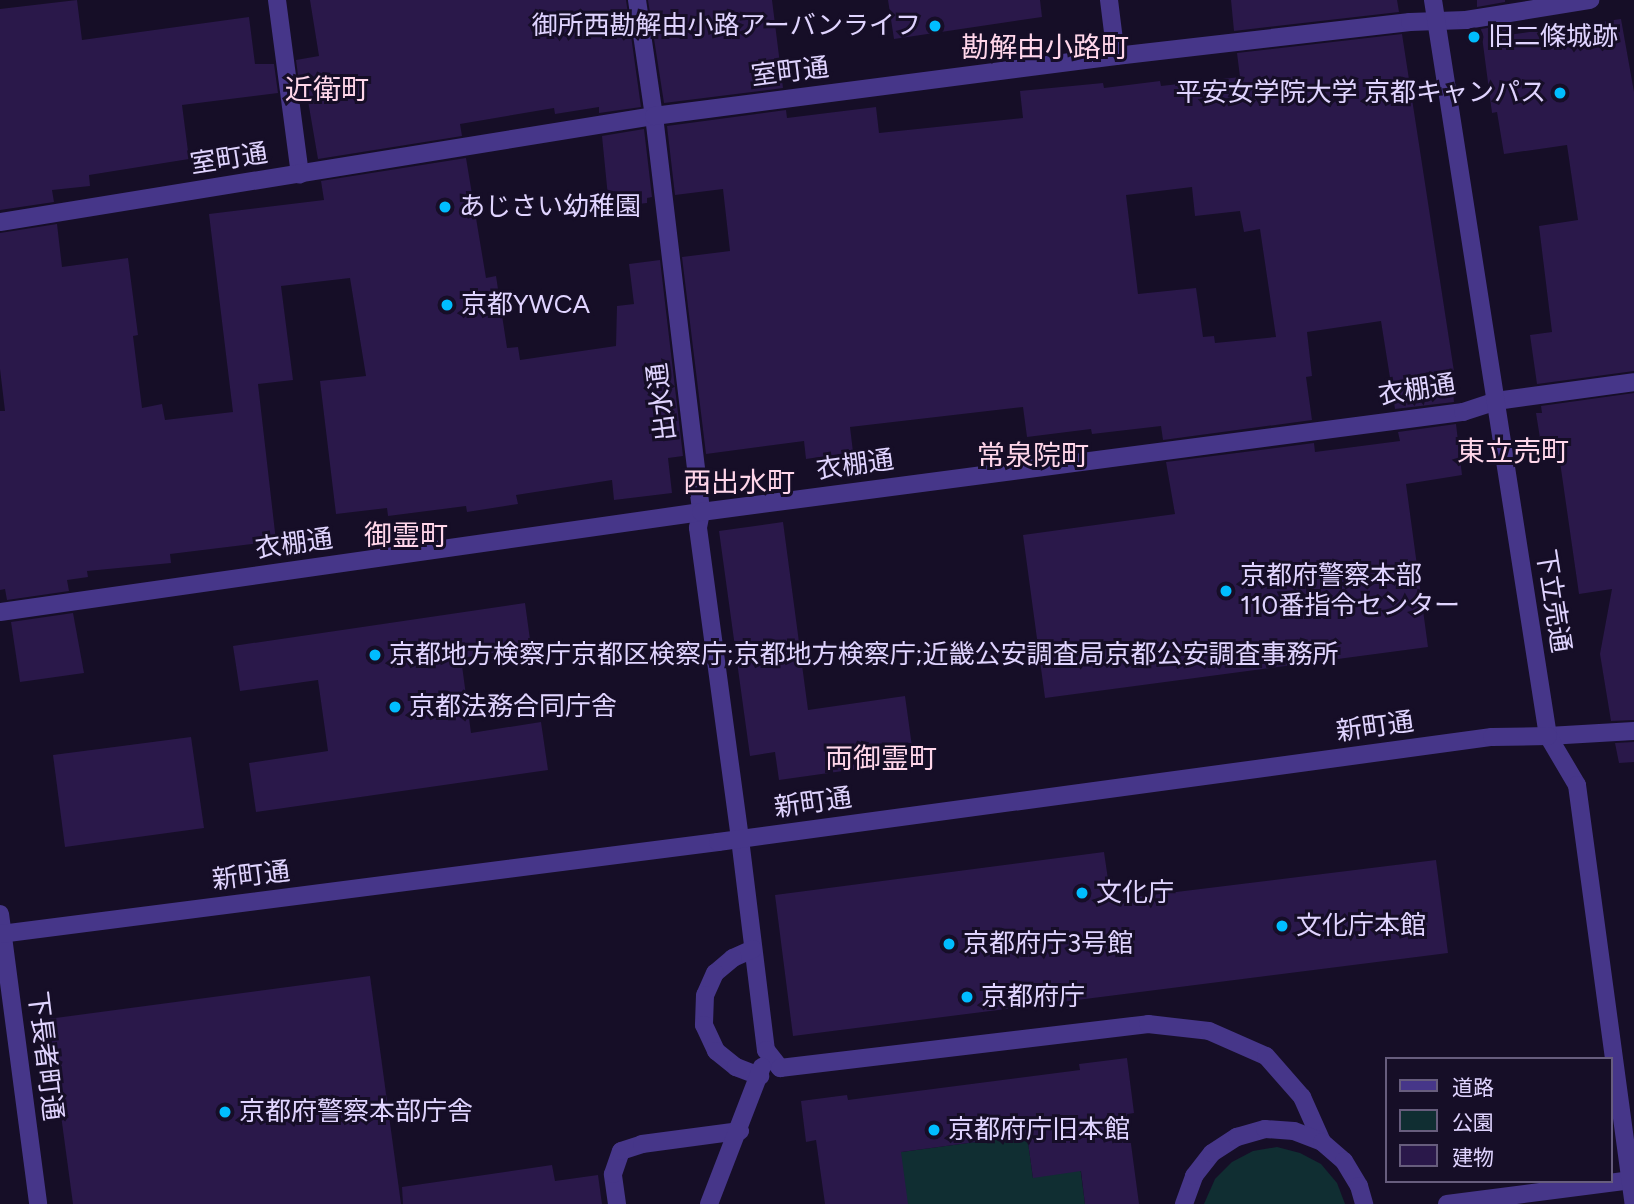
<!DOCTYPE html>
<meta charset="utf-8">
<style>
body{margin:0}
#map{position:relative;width:1634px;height:1204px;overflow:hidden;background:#160e27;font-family:Figtree,"Noto Sans JP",sans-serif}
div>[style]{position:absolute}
.green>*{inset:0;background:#102e32}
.building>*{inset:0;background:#2a184a}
.service>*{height:18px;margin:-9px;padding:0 9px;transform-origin:9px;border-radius:9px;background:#463689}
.minor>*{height:18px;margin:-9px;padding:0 9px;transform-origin:9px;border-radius:9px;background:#463689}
.tertiary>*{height:18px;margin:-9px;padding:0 9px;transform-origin:9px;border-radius:9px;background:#463689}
.dots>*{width:19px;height:19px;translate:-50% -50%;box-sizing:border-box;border:4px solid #160e27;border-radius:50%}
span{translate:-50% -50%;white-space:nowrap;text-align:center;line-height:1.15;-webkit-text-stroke:6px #160e27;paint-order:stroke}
.poi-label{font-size:26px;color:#e0d4ff}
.right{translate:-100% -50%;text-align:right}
.left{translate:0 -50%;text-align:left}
.street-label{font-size:26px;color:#e0d4ff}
.neighbourhood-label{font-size:28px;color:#ffd6ea}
.legend{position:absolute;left:1385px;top:1057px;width:228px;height:126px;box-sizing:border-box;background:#160e27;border:2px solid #675d7d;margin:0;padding:9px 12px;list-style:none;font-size:21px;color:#e0d4ff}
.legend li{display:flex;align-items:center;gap:14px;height:35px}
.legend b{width:35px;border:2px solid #675d7d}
</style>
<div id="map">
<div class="green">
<i style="clip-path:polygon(1075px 1128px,1085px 1204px,902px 1204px,872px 1156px,1027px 1135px,1033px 1178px)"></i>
<i style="clip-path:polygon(1277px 1147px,1300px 1153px,1321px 1164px,1337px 1183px,1345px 1204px,1204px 1204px,1215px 1179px,1232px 1162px,1253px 1151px)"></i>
</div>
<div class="building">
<i style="clip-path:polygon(77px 0,82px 40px,249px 17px,255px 64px,274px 64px,278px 93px,182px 105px,189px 159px,89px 175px,90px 186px,52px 190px,54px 202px,0 210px,0 9px)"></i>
<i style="clip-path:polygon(310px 0,626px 0,641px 107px,599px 113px,599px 107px,555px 114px,554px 108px,460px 124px,462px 136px,318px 159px,306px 89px,300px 90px,296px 60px,319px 56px)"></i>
<i style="clip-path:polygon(648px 0,772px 0,783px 88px,664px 103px)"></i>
<i style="clip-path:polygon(888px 0,1040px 0,1042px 17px,894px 39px)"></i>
<i style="clip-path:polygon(1231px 0,1397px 0,1399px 12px,1234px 31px)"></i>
<i style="clip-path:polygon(1477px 0,1505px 0,1505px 2px,1477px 7px)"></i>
<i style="clip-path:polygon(1621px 19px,1634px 92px,1634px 371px,1537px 384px,1530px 335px,1552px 332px,1539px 226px,1578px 220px,1567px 145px,1504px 154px,1497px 112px,1492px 113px,1481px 29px,1507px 25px,1508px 35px)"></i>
<i style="clip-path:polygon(evenodd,1402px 34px,1457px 391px,1453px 392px,1454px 402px,1395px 409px,1381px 321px,1307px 332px,1312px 376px,1306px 377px,1312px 420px,1163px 440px,1161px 426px,1092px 434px,1091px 429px,1027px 437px,1023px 407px,850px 427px,853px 452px,806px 459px,804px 441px,706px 454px,682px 257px,730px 251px,723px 189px,675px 195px,667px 126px,786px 110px,787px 118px,876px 107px,879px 133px,1023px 118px,1020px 91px,1103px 83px,1104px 88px,1160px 81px,1161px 86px,1240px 77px,1237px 53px,1402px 34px,1192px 187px,1195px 216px,1240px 211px,1244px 232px,1260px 229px,1276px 337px,1215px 343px,1214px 336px,1203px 337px,1196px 288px,1138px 294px,1126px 195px,1192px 187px)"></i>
<i style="clip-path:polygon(644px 129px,652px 197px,647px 198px,647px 203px,609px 207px,602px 136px)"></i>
<i style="clip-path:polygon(466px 158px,486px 278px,496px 276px,507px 348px,518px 347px,520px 360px,616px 346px,617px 306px,634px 304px,629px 264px,660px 260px,683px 456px,668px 458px,672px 493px,614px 500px,612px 480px,516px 495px,518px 504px,467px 512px,466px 506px,388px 516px,387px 508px,336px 514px,320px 381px,366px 376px,350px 278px,281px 286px,293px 380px,258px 384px,276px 541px,170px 554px,171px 563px,87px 571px,88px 577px,67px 580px,69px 591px,7px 600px,5px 589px,0 590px,0 411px,5px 411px,0 369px,0 233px,57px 224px,62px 267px,128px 258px,138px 335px,133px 336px,142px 408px,162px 404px,165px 420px,233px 412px,209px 214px,324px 200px,321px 181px)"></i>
<i style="clip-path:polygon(1634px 393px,1634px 720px,1611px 721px,1600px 654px,1612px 589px,1579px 594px,1559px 455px,1543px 457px,1536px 413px,1542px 413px,1541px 406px)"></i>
<i style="clip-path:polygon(1456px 424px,1462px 475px,1406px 484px,1428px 647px,1045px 698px,1023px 535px,1175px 514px,1166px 462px,1314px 443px,1315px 452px,1400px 441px,1398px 432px)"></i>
<i style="clip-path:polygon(783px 522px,808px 710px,905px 696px,914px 761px,779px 780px,775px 752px,750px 756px,719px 531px)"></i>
<i style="clip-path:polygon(525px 603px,531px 647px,461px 658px,471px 733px,541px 722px,548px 770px,256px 812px,249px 763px,328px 751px,318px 680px,240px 691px,233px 646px)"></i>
<i style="clip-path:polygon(73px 613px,84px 673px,20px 682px,11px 622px)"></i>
<i style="clip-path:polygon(191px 737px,204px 828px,65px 847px,53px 755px)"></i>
<i style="clip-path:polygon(1634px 742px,1634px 762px,1619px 763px,1615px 743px)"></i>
<i style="clip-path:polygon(1104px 852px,1111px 900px,1436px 860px,1448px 953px,793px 1036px,775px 895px)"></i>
<i style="clip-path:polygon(370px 976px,401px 1204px,73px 1204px,48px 1019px)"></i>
<i style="clip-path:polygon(1127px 1058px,1134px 1113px,1127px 1114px,1139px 1204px,1085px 1204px,1081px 1171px,1033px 1178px,1027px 1135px,901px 1152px,908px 1204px,825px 1204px,816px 1140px,806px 1142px,801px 1101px,847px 1095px,848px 1100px,1080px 1070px,1079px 1064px)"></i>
<i style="clip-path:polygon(552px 1165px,555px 1181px,598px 1175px,602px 1204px,403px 1204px,402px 1187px)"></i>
</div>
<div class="service">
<i style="left:1109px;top:0;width:56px;rotate:82.9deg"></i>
<i style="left:740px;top:839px;width:213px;rotate:83deg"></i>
<i style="left:766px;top:1050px;width:23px;rotate:52deg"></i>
<i style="left:780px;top:1068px;width:371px;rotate:-6.8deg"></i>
<i style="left:1148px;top:1024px;width:61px;rotate:6.5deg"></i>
<i style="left:1209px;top:1031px;width:62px;rotate:23.7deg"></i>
<i style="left:1266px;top:1056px;width:55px;rotate:48.7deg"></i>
<i style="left:1302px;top:1097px;width:49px;rotate:66deg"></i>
<i style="left:753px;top:949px;width:22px;rotate:156deg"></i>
<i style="left:733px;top:958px;width:23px;rotate:140deg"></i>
<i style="left:715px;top:973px;width:24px;rotate:114deg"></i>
<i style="left:705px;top:995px;width:30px;rotate:92deg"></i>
<i style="left:704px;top:1025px;width:29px;rotate:65deg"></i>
<i style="left:716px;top:1051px;width:26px;rotate:39deg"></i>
<i style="left:736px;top:1067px;width:26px;rotate:21deg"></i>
<i style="left:617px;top:1204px;width:30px;rotate:-98deg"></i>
<i style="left:613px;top:1174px;width:24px;rotate:-71deg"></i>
<i style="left:621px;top:1151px;width:22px;rotate:-18deg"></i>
<i style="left:642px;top:1144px;width:99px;rotate:-7.6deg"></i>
<i style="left:709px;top:1204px;width:147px;rotate:-68.9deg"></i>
<i style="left:1184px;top:1204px;width:30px;rotate:-70deg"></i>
<i style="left:1194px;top:1176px;width:29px;rotate:-52deg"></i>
<i style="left:1212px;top:1153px;width:30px;rotate:-33deg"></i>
<i style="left:1237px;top:1137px;width:29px;rotate:-16deg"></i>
<i style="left:1265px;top:1129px;width:29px;rotate:4deg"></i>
<i style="left:1294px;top:1131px;width:30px;rotate:21deg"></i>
<i style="left:1322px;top:1142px;width:29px;rotate:41deg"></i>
<i style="left:1344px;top:1161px;width:29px;rotate:59deg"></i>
<i style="left:1359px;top:1186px;width:19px;rotate:74deg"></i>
<i style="left:1447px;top:1204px;width:186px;rotate:-7.4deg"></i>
</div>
<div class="minor">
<i style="left:277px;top:0;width:176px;rotate:82.5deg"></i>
<i style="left:637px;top:0;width:117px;rotate:81.7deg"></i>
<i style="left:654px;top:116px;width:399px;rotate:83.2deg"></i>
<i style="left:701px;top:512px;width:16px;rotate:101deg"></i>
<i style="left:698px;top:528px;width:314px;rotate:82.3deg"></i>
<i style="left:0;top:222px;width:663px;rotate:-9.21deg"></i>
<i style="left:654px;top:116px;width:466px;rotate:-7.4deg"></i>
<i style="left:1116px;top:56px;width:296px;rotate:-6.6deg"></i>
<i style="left:1410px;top:22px;width:56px;rotate:-2deg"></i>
<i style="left:1466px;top:20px;width:126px;rotate:-9.2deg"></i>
<i style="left:0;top:612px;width:708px;rotate:-8.12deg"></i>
<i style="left:701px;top:512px;width:769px;rotate:-7.48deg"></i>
<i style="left:1463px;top:412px;width:35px;rotate:-18deg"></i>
<i style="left:1496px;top:401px;width:139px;rotate:-7.8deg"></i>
<i style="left:1548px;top:736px;width:86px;rotate:-3.3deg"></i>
</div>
<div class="tertiary">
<i style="left:1433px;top:0;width:745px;rotate:81.12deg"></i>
<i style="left:1548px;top:736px;width:57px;rotate:59.4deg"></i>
<i style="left:1577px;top:785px;width:423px;rotate:82.3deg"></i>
<i style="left:0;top:914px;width:292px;rotate:82.5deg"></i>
<i style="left:0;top:934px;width:724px;rotate:-7.3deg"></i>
<i style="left:718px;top:842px;width:781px;rotate:-7.73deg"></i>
<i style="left:1492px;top:737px;width:56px;rotate:-1deg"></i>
</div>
<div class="dots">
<i style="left:935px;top:26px;background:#00bdff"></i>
<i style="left:1474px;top:37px;background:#00bdff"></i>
<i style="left:1560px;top:93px;background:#00bdff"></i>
<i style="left:445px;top:207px;background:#00bdff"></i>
<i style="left:447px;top:305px;background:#00bdff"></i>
<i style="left:1226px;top:591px;background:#00bdff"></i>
<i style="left:375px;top:655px;background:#00bdff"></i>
<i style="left:395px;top:707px;background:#00bdff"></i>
<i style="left:1082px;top:893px;background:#00bdff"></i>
<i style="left:1282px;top:926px;background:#00bdff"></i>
<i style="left:949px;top:944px;background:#00bdff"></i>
<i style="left:967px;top:997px;background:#00bdff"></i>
<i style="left:225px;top:1112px;background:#00bdff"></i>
<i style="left:934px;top:1130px;background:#00bdff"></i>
</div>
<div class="poi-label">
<span class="right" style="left:921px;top:26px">御所西勘解由小路アーバンライフ</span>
<span class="left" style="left:1488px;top:37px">旧二條城跡</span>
<span class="right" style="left:1546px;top:93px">平安女学院大学 京都キャンパス</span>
<span class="left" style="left:459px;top:207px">あじさい幼稚園</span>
<span class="left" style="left:461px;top:305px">京都YWCA</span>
<span class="left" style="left:1240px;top:591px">京都府警察本部<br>110番指令センター</span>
<span class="left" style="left:389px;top:655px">京都地方検察庁京都区検察庁;京都地方検察庁;近畿公安調査局京都公安調査事務所</span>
<span class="left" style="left:409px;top:707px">京都法務合同庁舎</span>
<span class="left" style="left:1096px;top:893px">文化庁</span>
<span class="left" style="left:1296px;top:926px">文化庁本館</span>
<span class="left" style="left:963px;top:944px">京都府庁3号館</span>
<span class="left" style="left:981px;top:997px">京都府庁</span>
<span class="left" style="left:239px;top:1112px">京都府警察本部庁舎</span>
<span class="left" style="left:948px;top:1130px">京都府庁旧本館</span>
</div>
<div class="street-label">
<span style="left:790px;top:72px;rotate:-7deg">室町通</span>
<span style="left:229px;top:159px;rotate:-9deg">室町通</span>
<span style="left:1417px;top:390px;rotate:-9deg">衣棚通</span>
<span style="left:662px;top:402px;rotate:-97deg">出水通</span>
<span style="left:855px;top:465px;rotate:-8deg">衣棚通</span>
<span style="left:294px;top:544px;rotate:-8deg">衣棚通</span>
<span style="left:1553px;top:601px;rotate:81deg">下立売通</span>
<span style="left:1375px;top:727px;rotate:-8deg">新町通</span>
<span style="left:813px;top:803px;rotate:-8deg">新町通</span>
<span style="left:251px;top:876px;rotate:-7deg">新町通</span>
<span style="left:45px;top:1056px;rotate:83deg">下長者町通</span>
</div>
<div class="neighbourhood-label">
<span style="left:1045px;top:47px">勘解由小路町</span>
<span style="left:327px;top:89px">近衛町</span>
<span style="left:1513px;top:451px">東立売町</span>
<span style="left:1033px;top:455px">常泉院町</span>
<span style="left:739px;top:482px">西出水町</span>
<span style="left:406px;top:535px">御霊町</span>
<span style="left:881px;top:758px">両御霊町</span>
</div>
<ul class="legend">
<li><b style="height:9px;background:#463689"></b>道路</li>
<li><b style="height:19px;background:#102e32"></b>公園</li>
<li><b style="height:19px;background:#2a184a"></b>建物</li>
</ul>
</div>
